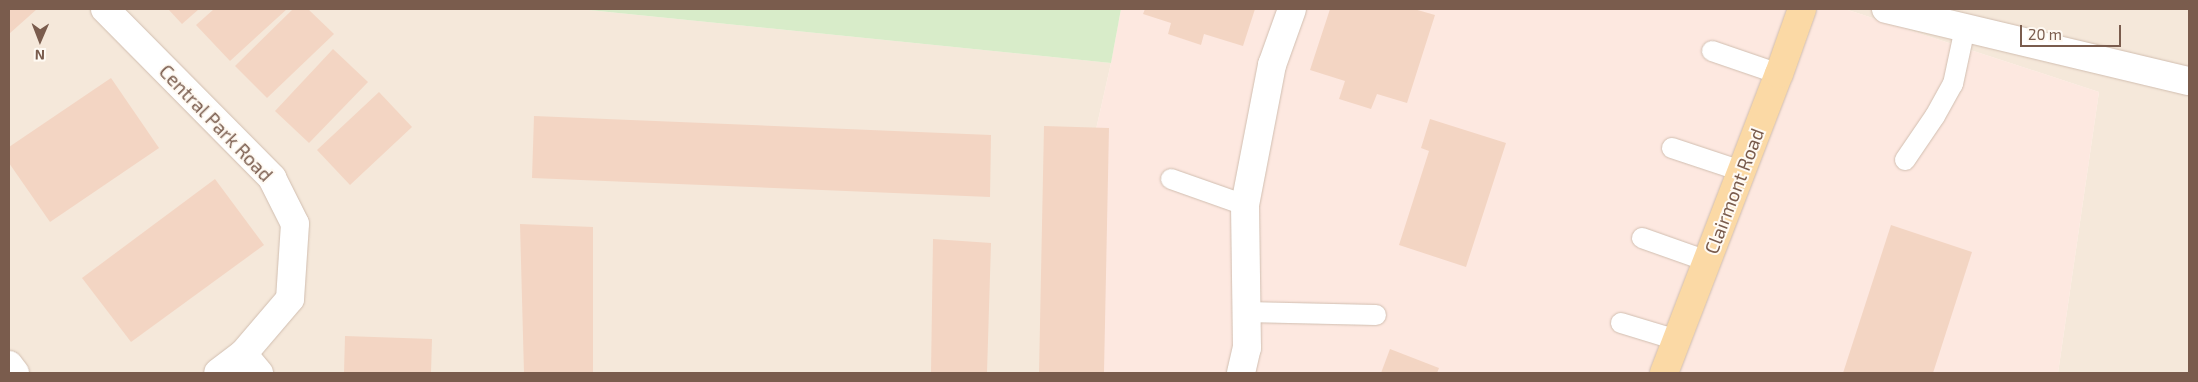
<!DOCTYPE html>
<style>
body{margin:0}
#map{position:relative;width:2198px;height:382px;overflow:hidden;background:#fdf6ec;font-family:"Exo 2",sans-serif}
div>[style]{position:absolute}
.residential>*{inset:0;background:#f5e8da}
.commercial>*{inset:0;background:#fde8e0}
.green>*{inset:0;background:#d8ecc9}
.building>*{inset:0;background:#f3d5c3}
.roads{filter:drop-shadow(0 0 1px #d1beb0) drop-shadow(0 0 1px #d1beb0)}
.service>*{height:20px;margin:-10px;padding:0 10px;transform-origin:10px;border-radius:10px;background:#fff}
.minor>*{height:28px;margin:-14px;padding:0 14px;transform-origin:14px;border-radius:14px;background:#fff}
.primary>*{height:28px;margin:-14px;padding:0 14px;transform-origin:14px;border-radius:14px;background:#fbd9a5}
span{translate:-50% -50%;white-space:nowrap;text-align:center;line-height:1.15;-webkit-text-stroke:4px #fffaf3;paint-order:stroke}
.street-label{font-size:19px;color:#7a5c4d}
.frame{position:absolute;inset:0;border:10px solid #7a5c4d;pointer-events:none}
.north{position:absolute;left:15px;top:15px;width:50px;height:50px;-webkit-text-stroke:4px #fffaf3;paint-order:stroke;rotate:181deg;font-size:14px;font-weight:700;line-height:20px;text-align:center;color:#7a5c4d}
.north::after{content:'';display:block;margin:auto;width:18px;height:22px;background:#7a5c4d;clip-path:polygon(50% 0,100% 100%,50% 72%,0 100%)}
.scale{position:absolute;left:2020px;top:25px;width:101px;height:22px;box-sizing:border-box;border:2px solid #7a5c4d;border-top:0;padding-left:6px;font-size:15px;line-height:18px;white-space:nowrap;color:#7a5c4d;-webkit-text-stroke:4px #fffaf3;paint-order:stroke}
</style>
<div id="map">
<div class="residential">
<i style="clip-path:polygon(9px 9px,579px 9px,1111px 63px,1041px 373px,9px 373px)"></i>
<i style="clip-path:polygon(1845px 9px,2189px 9px,2189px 373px,2058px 373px,2099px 92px)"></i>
</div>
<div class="commercial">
<i style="clip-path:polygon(1121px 9px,1845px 9px,2099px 92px,2058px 373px,1041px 373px,1111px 63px)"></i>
</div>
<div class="green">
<i style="clip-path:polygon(579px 9px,1121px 9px,1111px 63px)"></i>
</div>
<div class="building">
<i style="clip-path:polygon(9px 9px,37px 9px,9px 34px)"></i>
<i style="clip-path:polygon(168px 9px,199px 9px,182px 24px)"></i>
<i style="clip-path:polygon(214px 9px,287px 9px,230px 61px,196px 25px)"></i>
<i style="clip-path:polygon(293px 9px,308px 9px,334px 34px,267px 98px,235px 66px)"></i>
<i style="clip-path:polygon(1145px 9px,1255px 9px,1243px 46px,1204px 34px,1201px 45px,1168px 34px,1171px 23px,1143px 14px)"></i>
<i style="clip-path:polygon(1330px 9px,1414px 9px,1435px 15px,1407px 103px,1377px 94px,1371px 109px,1339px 99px,1345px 81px,1310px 70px)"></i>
<i style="clip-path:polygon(333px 49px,368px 82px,309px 143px,275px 111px)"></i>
<i style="clip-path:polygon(111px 78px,159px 148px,50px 222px,9px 163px,9px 147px)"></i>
<i style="clip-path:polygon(379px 92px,412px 127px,350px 185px,317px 150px)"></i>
<i style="clip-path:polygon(534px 116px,991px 135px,990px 197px,532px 178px)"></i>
<i style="clip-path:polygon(1430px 119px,1506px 143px,1466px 267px,1399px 245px,1429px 151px,1421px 148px)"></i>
<i style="clip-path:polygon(1044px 126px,1109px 128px,1104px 373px,1039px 373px)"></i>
<i style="clip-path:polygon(215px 179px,264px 245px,131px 342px,82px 278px)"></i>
<i style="clip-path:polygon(520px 224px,593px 227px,593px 373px,524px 373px)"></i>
<i style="clip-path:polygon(1891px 225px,1972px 252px,1933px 373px,1843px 373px)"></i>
<i style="clip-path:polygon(933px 239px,991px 243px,987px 373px,931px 373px)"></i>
<i style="clip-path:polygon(345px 336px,432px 339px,431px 373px,344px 373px)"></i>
<i style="clip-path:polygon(1390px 349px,1439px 368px,1437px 373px,1381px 373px)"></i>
</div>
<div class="roads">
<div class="service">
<i style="left:1712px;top:51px;width:71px;rotate:18.9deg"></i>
<i style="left:1672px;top:148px;width:73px;rotate:18.4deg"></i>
<i style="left:1905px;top:160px;width:53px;rotate:-55.7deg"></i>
<i style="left:1935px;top:116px;width:37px;rotate:-61deg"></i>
<i style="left:1953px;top:84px;width:57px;rotate:-77.9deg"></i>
<i style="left:1171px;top:179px;width:78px;rotate:19.4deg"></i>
<i style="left:1642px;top:238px;width:69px;rotate:19.5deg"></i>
<i style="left:1246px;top:312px;width:130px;rotate:1.3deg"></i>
<i style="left:1621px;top:323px;width:59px;rotate:16.9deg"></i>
</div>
<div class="minor">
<i style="left:105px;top:9px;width:238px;rotate:45.3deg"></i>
<i style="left:272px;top:178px;width:51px;rotate:63.4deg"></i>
<i style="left:295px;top:224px;width:75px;rotate:93.8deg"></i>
<i style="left:290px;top:299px;width:72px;rotate:130.5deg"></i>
<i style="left:243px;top:354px;width:31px;rotate:143deg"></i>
<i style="left:1886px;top:9px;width:311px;rotate:13.4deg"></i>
<i style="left:243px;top:354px;width:25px;rotate:50deg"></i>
<i style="left:9px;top:365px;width:10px;rotate:53deg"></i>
<i style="left:1241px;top:373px;width:26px;rotate:-77deg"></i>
<i style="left:1247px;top:348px;width:143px;rotate:-90.8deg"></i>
<i style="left:1245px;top:205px;width:143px;rotate:-79.1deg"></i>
<i style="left:1272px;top:65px;width:59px;rotate:-70.3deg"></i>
</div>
<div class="primary">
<i style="left:1664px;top:373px;width:320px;rotate:-69deg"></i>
<i style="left:1779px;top:74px;width:69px;rotate:-70.5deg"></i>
</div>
</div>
<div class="street-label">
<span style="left:216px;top:123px;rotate:46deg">Central Park Road</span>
<span style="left:1734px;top:191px;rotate:-69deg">Clairmont Road</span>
</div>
<div class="frame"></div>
<div class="north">N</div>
<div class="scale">20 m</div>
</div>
